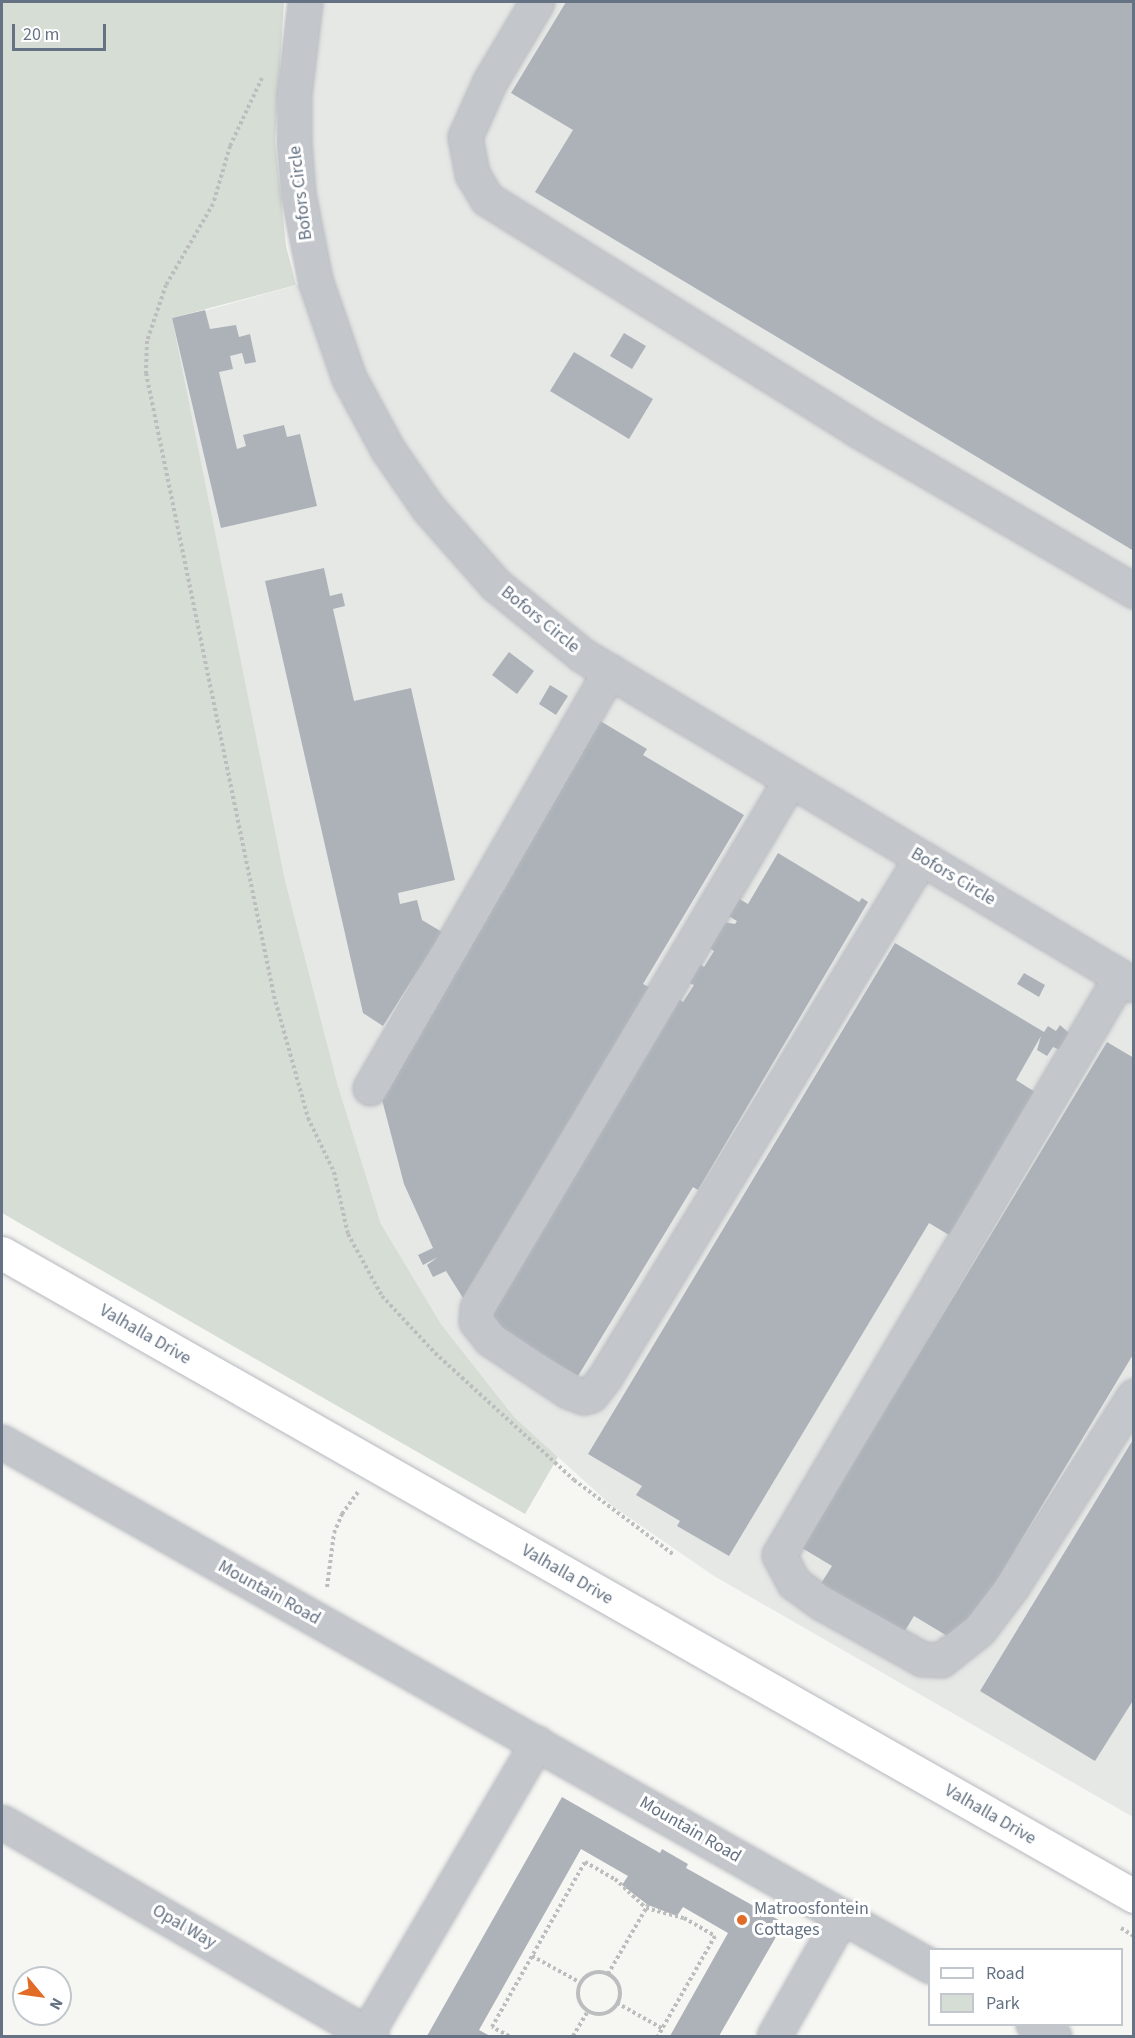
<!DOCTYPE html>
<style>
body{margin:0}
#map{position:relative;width:1135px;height:2038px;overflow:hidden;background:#f6f6f3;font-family:"Source Sans 3",sans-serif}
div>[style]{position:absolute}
.built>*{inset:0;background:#e6e8e6}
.green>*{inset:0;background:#d6ddd4}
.building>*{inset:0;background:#acb2b8}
.path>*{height:4px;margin-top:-2px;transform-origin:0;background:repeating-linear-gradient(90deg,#bbbdbf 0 3px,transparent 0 6px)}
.path>.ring{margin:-2px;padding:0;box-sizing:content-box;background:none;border:4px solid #bbbdbf;border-radius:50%}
.roads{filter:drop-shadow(0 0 2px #b6b9be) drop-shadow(0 0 2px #b6b9be)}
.minor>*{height:33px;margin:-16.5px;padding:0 16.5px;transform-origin:16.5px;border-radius:16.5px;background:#c3c6ca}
.major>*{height:33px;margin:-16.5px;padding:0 16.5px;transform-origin:16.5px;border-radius:16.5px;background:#fff}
.dots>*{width:16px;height:16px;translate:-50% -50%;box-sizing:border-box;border:3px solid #fff;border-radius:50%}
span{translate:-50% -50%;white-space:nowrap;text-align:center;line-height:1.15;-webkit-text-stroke:6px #fff;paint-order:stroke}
.street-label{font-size:18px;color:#657283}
.poi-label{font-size:18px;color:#657283}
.left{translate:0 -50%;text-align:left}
.frame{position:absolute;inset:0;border:3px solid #657283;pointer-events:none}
.legend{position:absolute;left:928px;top:1948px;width:195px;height:78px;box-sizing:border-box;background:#fff;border:2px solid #c1c7cd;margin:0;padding:8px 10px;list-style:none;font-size:18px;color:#657283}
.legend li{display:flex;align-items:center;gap:12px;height:30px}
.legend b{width:30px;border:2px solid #c1c7cd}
.north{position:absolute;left:12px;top:1966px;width:60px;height:60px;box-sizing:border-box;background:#fff;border:2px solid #c1c7cd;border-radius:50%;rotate:119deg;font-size:16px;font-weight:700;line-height:24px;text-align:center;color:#657283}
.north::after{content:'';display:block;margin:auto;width:21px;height:27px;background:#e16c27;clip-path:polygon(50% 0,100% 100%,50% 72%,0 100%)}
.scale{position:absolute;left:12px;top:24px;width:94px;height:27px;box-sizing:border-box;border:3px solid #657283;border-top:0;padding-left:8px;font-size:18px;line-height:21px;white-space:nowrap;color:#657283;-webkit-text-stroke:4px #fff;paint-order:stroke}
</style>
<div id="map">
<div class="built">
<i style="clip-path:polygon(305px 2px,1133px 2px,1133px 1817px,714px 1576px,611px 1505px,515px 1418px,441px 1324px,381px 1224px,338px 1086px,285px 880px,172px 320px,315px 280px)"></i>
</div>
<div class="green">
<i style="clip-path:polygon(2px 2px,284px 2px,275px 140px,286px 246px,296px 285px,172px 318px,285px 880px,338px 1086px,381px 1224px,441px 1324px,515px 1418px,558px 1457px,525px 1514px,2px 1213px)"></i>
</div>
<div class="building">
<i style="clip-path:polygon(566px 2px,1134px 2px,1134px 551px,535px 192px,573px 130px,511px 93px)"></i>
<i style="clip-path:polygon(205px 310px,210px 329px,236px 325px,239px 337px,250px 334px,256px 362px,245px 364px,242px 353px,230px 356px,233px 369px,219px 372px,237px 449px,246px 446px,243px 435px,284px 425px,287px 437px,300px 434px,317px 506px,221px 528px,172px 318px)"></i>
<i style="clip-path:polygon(624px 333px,646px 346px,632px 369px,610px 356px)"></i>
<i style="clip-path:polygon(574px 352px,653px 399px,629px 439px,550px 391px)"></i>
<i style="clip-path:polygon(324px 568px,330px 596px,342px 593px,345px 606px,333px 609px,354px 701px,411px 688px,455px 880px,398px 893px,400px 904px,417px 900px,422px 920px,442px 932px,383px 1026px,363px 1013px,265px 581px)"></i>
<i style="clip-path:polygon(509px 652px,534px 671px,517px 694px,492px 675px)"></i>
<i style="clip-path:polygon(550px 685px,568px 696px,556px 715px,539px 704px)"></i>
<i style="clip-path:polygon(592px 716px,647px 749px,643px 755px,744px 815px,643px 984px,649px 987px,463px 1298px,446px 1271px,433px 1277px,427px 1265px,438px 1257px,423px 1265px,418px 1255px,433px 1248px,404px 1184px,380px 1092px,550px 809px,540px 803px)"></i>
<i style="clip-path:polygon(778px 853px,859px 902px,862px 898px,868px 902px,698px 1190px,693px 1187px,578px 1376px,492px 1324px,485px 1309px,594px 1128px,601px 1132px,679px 999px,683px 1002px,694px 985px,687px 982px,698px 963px,704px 967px,714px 951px,708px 947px,723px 922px,735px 924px,737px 921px,725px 914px,736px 897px,748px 904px)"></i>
<i style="clip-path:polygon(895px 943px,1044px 1032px,1048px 1026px,1056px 1031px,1060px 1025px,1070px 1034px,1060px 1050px,1053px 1047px,1047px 1056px,1037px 1050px,1041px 1036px,1016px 1080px,1035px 1092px,949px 1235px,929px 1223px,729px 1556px,677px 1526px,680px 1521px,636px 1495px,642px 1486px,588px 1454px)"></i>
<i style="clip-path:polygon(1024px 973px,1045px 985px,1039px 997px,1017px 984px)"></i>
<i style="clip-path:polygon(1107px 1042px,1134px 1058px,1134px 1353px,959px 1643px,914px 1616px,903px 1634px,820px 1585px,832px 1566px,802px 1548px)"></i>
<i style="clip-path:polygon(1134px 1438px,1134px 1699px,1095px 1761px,980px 1691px)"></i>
<i style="clip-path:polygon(562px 1797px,660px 1853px,662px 1849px,688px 1864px,686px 1868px,784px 1923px,719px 2036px,670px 2036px,728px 1933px,683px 1907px,677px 1916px,648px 1905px,622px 1885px,628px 1876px,581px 1849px,479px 2030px,490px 2036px,427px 2036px)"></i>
</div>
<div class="path">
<i style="left:262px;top:78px;width:75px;rotate:115.2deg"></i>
<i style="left:230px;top:146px;width:60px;rotate:106.3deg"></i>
<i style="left:213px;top:204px;width:94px;rotate:120.1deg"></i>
<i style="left:166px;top:285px;width:59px;rotate:108.7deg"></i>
<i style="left:147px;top:341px;width:32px;rotate:92deg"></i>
<i style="left:146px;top:373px;width:636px;rotate:78.39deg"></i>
<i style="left:274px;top:996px;width:127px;rotate:74.4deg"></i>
<i style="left:308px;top:1118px;width:60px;rotate:64.3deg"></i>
<i style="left:334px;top:1172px;width:64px;rotate:77.3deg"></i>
<i style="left:348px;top:1234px;width:71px;rotate:61.3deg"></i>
<i style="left:382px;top:1296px;width:78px;rotate:47.1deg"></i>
<i style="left:435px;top:1353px;width:188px;rotate:42.4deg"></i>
<i style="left:574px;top:1480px;width:124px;rotate:36.8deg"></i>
<i style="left:327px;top:1587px;width:54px;rotate:-82.6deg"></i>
<i style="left:334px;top:1533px;width:21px;rotate:-67deg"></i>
<i style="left:342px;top:1514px;width:29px;rotate:-54deg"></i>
<i style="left:1121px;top:1928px;width:15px;rotate:32deg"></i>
<i style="left:532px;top:1956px;width:56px;rotate:28.9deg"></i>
<i class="ring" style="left:578px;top:1972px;width:38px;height:38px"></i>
<i style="left:608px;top:1974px;width:80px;rotate:-59.9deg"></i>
<i style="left:617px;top:2003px;width:53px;rotate:29.5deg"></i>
<i style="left:509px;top:2036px;width:19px;rotate:-152deg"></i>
<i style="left:492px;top:2027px;width:189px;rotate:-60.6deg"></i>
<i style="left:585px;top:1862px;width:34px;rotate:30deg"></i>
<i style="left:615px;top:1879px;width:42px;rotate:43.1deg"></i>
<i style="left:646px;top:1908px;width:39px;rotate:15deg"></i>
<i style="left:684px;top:1918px;width:36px;rotate:30deg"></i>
<i style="left:715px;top:1936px;width:115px;rotate:119.7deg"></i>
<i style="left:573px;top:2036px;width:29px;rotate:-59deg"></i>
</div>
<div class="roads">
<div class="minor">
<i style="left:305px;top:2px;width:93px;rotate:96.8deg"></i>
<i style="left:294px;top:94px;width:48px;rotate:90deg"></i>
<i style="left:294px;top:142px;width:52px;rotate:85.6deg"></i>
<i style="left:298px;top:194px;width:88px;rotate:78.8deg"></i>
<i style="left:315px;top:280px;width:104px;rotate:70.9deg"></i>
<i style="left:349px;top:378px;width:82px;rotate:61.6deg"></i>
<i style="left:388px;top:450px;width:70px;rotate:55.4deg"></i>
<i style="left:428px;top:508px;width:103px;rotate:48.6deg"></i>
<i style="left:496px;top:585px;width:111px;rotate:39.1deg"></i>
<i style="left:582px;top:655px;width:643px;rotate:30.87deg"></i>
<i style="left:537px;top:2px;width:92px;rotate:120.7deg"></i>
<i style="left:490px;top:81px;width:61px;rotate:114.1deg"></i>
<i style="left:465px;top:137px;width:38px;rotate:79deg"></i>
<i style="left:472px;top:174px;width:29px;rotate:59deg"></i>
<i style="left:487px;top:199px;width:435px;rotate:31.9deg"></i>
<i style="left:856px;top:429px;width:322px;rotate:30.2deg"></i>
<i style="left:790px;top:780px;width:614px;rotate:120.66deg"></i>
<i style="left:477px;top:1308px;width:13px;rotate:94deg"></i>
<i style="left:476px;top:1321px;width:23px;rotate:52deg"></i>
<i style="left:490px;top:1339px;width:94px;rotate:33.7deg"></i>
<i style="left:568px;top:1391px;width:17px;rotate:21deg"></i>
<i style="left:584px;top:1397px;width:7px;rotate:-16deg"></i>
<i style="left:591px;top:1395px;width:23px;rotate:-52deg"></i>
<i style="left:605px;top:1377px;width:608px;rotate:-58.66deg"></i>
<i style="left:1120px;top:977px;width:671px;rotate:120.54deg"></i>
<i style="left:779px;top:1555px;width:32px;rotate:62deg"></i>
<i style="left:794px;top:1583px;width:34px;rotate:36deg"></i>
<i style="left:822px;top:1603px;width:115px;rotate:29.2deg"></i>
<i style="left:922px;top:1659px;width:19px;rotate:3deg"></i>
<i style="left:941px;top:1660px;width:48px;rotate:-38.3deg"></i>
<i style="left:979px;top:1630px;width:53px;rotate:-52.7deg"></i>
<i style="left:1011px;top:1588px;width:228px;rotate:-57.4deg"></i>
<i style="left:370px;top:1088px;width:481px;rotate:-60.1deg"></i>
<i style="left:2px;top:1442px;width:1066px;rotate:29.45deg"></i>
<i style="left:2px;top:1822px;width:427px;rotate:30.1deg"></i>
<i style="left:1033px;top:2024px;width:24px;rotate:30deg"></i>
<i style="left:365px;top:2036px;width:340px;rotate:-59.6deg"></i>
<i style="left:774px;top:2036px;width:138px;rotate:-60.5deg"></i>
</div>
<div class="major">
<i style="left:2px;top:1253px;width:1302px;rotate:29.6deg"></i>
</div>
</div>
<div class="dots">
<i style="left:742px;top:1920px;background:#e16c27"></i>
</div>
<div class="street-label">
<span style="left:301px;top:193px;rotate:-97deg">Bofors Circle</span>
<span style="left:540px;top:620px;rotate:39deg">Bofors Circle</span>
<span style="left:953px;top:877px;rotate:31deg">Bofors Circle</span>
<span style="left:145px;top:1335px;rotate:30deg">Valhalla Drive</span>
<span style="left:567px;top:1575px;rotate:30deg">Valhalla Drive</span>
<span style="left:269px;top:1593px;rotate:29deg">Mountain Road</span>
<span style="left:990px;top:1815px;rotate:30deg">Valhalla Drive</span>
<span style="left:690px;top:1830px;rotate:30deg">Mountain Road</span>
<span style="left:184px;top:1927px;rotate:30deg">Opal Way</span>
</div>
<div class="poi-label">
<span class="left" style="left:754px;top:1920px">Matroosfontein<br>Cottages</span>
</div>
<div class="frame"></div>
<ul class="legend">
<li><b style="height:8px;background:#fff"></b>Road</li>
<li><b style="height:16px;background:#d6ddd4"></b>Park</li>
</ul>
<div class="north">N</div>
<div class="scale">20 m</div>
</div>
